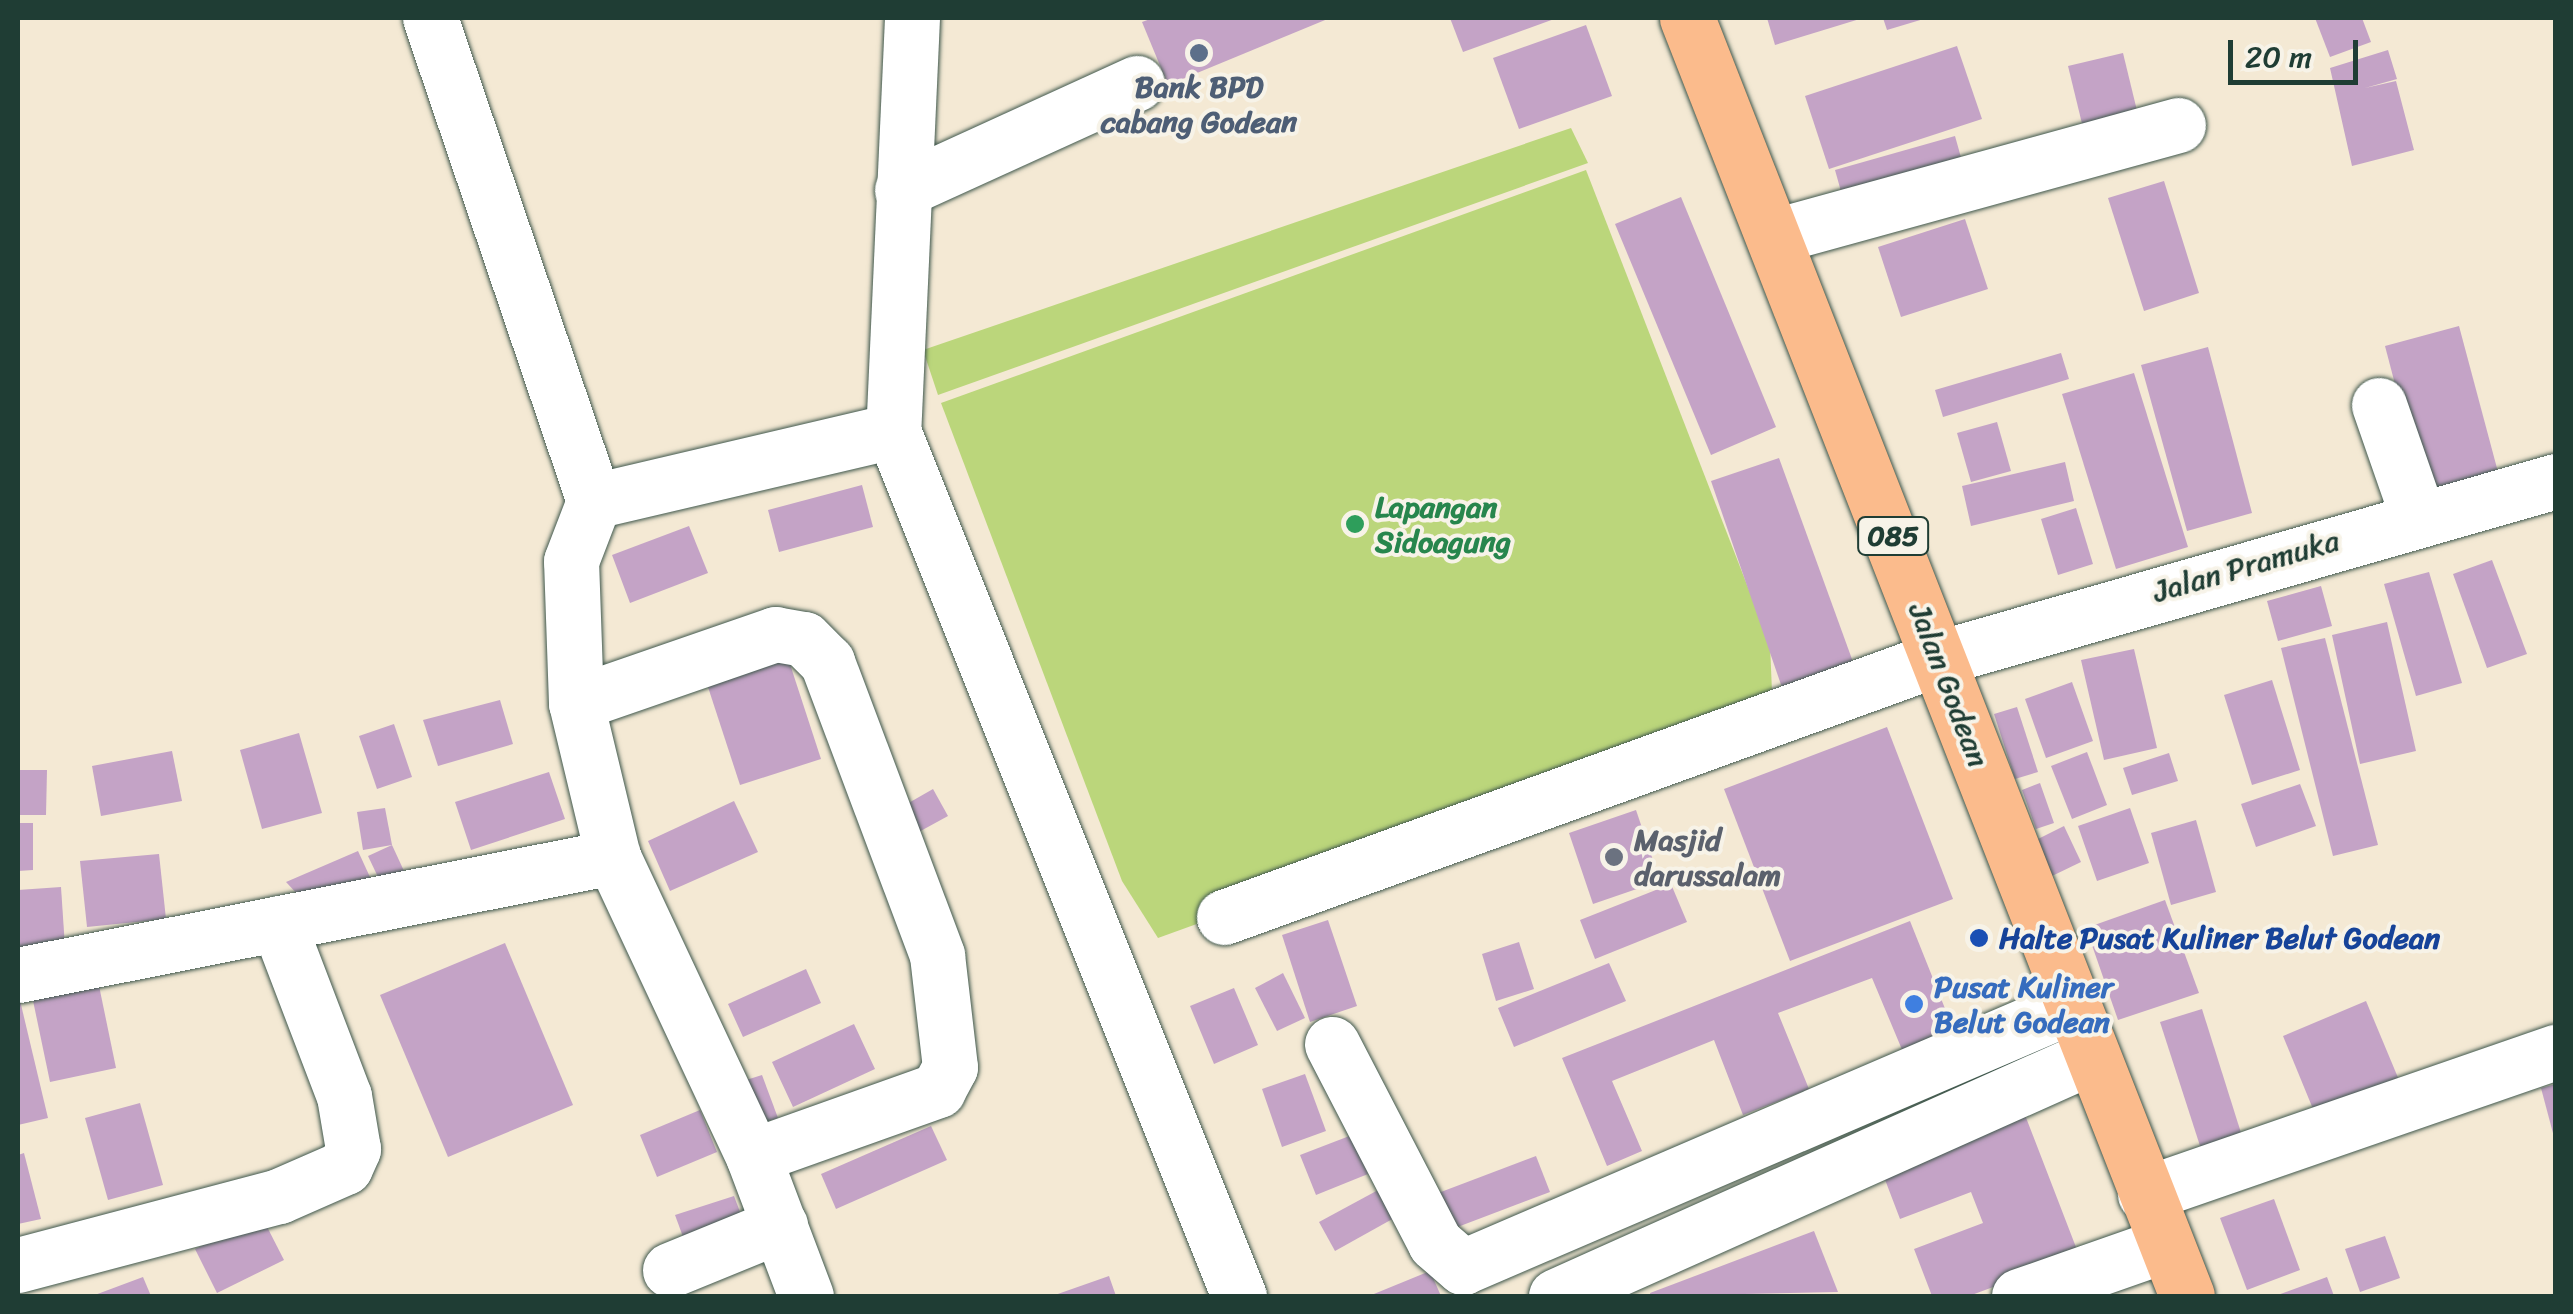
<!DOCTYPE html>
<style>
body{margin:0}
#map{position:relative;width:2573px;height:1314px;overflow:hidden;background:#f4e9d4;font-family:Sriracha,sans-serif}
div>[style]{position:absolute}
.green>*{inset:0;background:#bbd67b}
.building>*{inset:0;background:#c4a3c6}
.roads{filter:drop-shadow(0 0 2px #3f574c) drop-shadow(0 0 2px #3f574c)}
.minor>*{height:55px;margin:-27.5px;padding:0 27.5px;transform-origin:27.5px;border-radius:27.5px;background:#fff}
.major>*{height:55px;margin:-27.5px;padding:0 27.5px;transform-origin:27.5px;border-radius:27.5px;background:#fbbb8c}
.dots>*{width:28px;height:28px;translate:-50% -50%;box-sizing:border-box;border:5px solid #f7f3e8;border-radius:50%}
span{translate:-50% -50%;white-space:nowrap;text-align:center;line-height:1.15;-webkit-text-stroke:8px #f7f3e8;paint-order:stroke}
.shield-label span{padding:2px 8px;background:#f7f3e8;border:2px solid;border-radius:8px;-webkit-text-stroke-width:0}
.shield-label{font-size:28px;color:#1f3d34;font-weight:700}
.service-label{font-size:30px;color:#4e5e75;font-weight:700}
.leisure-label{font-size:30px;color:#27864d;font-weight:700}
.left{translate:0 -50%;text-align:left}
.street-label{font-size:30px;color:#1f3d34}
.worship-label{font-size:30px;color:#5b616d;font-weight:700}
.transit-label{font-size:30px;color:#164399;font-weight:700}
.shop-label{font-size:30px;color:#366cbe;font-weight:700}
.frame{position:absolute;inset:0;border:20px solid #1f3d34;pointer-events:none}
.scale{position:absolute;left:2228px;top:40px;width:130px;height:45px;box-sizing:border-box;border:5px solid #1f3d34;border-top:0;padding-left:12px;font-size:30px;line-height:35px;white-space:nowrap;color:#1f3d34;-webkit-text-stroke:8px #f7f3e8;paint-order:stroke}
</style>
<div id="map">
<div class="green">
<i style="clip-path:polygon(1571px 128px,1588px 163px,938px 395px,923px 350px)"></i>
<i style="clip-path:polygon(1586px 170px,1770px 644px,1773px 716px,1158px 938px,1122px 881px,941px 403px)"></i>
</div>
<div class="building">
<i style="clip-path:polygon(1153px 18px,1330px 18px,1168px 85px,1142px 22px)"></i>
<i style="clip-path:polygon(1450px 18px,1557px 18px,1463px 52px)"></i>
<i style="clip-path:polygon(1767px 18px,1863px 18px,1775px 45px)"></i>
<i style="clip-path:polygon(1883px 18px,1927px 18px,1887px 30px)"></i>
<i style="clip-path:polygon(2315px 18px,2362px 18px,2371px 42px,2330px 57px)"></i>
<i style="clip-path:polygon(1586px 25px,1612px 96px,1519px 129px,1493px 58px)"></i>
<i style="clip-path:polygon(1957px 46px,1982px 119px,1829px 169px,1805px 96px)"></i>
<i style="clip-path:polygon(2388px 50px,2397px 79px,2365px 88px,2396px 81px,2414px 150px,2352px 166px,2330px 68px)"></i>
<i style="clip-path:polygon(2123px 53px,2140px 123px,2085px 136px,2068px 66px)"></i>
<i style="clip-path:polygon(1955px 136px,1967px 179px,1847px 213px,1835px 170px)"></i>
<i style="clip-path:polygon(2164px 181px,2199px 293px,2144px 311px,2108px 198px)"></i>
<i style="clip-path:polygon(1681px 197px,1776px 427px,1711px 455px,1615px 224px)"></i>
<i style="clip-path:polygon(1965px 219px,1988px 289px,1901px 317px,1878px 247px)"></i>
<i style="clip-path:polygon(2459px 326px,2498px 472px,2423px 491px,2385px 346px)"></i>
<i style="clip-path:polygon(2208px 347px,2252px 513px,2187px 531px,2141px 365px)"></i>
<i style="clip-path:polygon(2061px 353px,2069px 379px,1943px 417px,1935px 390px)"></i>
<i style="clip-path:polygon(2134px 373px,2188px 547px,2116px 569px,2062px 394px)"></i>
<i style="clip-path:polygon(1997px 422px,2011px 471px,1971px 482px,1957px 433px)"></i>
<i style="clip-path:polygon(1779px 458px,1861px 684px,1789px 708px,1711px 481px)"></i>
<i style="clip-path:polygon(2065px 462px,2074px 501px,1971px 526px,1962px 486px)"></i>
<i style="clip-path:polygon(862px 485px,873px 527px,779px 552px,768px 510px)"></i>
<i style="clip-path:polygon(2076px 508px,2093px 564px,2058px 575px,2041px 519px)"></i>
<i style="clip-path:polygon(689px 526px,708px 573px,630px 603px,612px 555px)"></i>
<i style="clip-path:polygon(2492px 560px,2527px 654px,2487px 668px,2453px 574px)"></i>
<i style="clip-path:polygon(2429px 572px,2462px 683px,2416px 696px,2384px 584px)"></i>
<i style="clip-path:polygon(2321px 586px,2332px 626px,2278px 641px,2267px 601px)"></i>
<i style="clip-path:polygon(2387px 622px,2416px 751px,2360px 764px,2332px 635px)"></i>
<i style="clip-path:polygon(2325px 638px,2378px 845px,2333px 856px,2281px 648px)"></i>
<i style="clip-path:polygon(2134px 649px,2157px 748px,2104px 760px,2081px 660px)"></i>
<i style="clip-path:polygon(788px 658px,821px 759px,740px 785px,707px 684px)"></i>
<i style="clip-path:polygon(2272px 680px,2300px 770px,2252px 785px,2224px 695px)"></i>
<i style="clip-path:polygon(2072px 682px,2093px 741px,2046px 758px,2025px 699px)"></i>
<i style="clip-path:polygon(500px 700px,513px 744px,438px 766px,423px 720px)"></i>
<i style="clip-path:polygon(2017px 707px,2038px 772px,2015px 779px,1994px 714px)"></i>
<i style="clip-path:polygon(394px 724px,412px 777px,377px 789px,359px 736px)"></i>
<i style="clip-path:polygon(1887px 727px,1953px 899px,1790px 961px,1724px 789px)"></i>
<i style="clip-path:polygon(299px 733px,322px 813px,262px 829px,240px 750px)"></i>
<i style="clip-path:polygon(172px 751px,182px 801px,101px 816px,92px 766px)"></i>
<i style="clip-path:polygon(2087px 752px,2107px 805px,2072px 819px,2051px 766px)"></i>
<i style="clip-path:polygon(2169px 753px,2178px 781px,2132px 795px,2123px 768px)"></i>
<i style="clip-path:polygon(18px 770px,47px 770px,46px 815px,18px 815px)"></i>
<i style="clip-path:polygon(549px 772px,565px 819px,471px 850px,455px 802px)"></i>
<i style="clip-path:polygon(2040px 783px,2054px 823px,2036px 829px,2022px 790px)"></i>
<i style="clip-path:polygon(2300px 784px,2316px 826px,2256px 847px,2241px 804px)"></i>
<i style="clip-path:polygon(933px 789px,948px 816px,906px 839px,891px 813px)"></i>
<i style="clip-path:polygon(734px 801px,758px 852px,670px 891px,648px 841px)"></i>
<i style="clip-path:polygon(385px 808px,392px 845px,363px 850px,357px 812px)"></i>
<i style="clip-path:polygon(2130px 808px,2149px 863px,2097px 881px,2078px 826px)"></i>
<i style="clip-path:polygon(1636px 810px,1660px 881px,1593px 904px,1569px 833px)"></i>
<i style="clip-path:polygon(2196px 820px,2216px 892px,2171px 905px,2151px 833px)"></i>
<i style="clip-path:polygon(18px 823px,33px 823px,33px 870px,18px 871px)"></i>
<i style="clip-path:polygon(2064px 826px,2081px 862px,2052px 876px,2034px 841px)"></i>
<i style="clip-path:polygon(392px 845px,410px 884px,387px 896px,368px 856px)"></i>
<i style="clip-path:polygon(358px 851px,381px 901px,299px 896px,286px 882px)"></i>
<i style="clip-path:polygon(159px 854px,166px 919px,87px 927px,80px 861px)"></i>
<i style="clip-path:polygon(1671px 884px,1687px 922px,1595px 959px,1580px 920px)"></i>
<i style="clip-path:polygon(61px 887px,65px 947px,18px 949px,18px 890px)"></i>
<i style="clip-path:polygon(2165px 900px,2199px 993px,2118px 1020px,2086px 928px)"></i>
<i style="clip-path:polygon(1328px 920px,1357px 1006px,1310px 1022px,1282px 935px)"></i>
<i style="clip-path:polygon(1910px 921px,1954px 1031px,1903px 1052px,1872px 978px,1778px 1013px,1809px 1089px,1743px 1115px,1714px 1040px,1612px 1081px,1642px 1151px,1607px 1166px,1562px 1058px)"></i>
<i style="clip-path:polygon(1519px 942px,1534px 989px,1496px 1001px,1482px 954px)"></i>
<i style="clip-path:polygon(505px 943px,573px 1105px,448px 1157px,380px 995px)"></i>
<i style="clip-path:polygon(1609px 963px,1626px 1001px,1514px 1047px,1498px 1008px)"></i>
<i style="clip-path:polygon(806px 969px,821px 1003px,743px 1037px,728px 1004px)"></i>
<i style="clip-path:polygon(1283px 973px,1305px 1018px,1277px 1031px,1255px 988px)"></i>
<i style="clip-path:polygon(97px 976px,116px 1068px,50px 1082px,31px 991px)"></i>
<i style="clip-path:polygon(1234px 988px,1258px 1045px,1214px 1064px,1190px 1006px)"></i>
<i style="clip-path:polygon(18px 992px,48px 1118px,18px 1125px)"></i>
<i style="clip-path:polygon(2366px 1001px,2404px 1092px,2320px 1126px,2283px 1036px)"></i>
<i style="clip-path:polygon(2202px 1009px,2242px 1136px,2201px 1149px,2160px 1022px)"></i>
<i style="clip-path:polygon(854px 1024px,875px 1069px,793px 1107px,772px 1062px)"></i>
<i style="clip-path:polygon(1305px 1074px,1326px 1131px,1282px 1147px,1262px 1089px)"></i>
<i style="clip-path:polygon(762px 1075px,778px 1118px,759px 1124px,743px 1081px)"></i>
<i style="clip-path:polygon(2556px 1084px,2556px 1137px,2554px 1137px,2541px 1088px)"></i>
<i style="clip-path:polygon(2020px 1102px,2079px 1255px,1969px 1296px,1932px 1296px,1914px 1249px,1983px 1223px,1971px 1192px,1900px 1219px,1876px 1156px)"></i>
<i style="clip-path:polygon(140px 1103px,163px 1185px,108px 1200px,85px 1118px)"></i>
<i style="clip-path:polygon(700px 1110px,717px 1152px,657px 1177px,640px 1135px)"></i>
<i style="clip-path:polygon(931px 1126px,947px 1160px,836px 1209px,821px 1174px)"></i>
<i style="clip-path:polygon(1352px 1135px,1368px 1174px,1316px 1195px,1300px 1155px)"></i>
<i style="clip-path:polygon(24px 1153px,41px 1219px,18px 1224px,18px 1155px)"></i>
<i style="clip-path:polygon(1536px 1156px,1550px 1192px,1447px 1231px,1433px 1195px)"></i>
<i style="clip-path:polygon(1380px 1189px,1396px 1217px,1335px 1251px,1319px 1222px)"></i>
<i style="clip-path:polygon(734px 1196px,745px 1225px,686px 1245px,675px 1215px)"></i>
<i style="clip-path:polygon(2274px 1199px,2300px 1270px,2247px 1290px,2220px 1218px)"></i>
<i style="clip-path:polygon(262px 1217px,284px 1260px,217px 1293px,195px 1249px)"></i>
<i style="clip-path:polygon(1814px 1231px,1838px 1292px,1651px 1296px,1650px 1293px)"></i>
<i style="clip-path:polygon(2385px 1236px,2400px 1278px,2360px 1292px,2345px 1249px)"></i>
<i style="clip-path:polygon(1430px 1271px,1441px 1296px,1369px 1296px)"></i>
<i style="clip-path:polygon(1109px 1276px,1116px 1296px,1052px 1296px)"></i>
<i style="clip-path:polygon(143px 1277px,151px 1296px,92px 1296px)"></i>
<i style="clip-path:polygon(2327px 1277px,2334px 1296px,2275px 1296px)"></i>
</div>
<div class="roads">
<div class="minor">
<i style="left:912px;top:18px;width:413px;rotate:92.6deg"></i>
<i style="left:893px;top:431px;width:932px;rotate:68.2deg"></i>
<i style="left:902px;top:190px;width:258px;rotate:-24.5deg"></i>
<i style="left:1775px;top:236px;width:418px;rotate:-15.4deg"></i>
<i style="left:2379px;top:405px;width:119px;rotate:70.8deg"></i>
<i style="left:594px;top:501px;width:307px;rotate:-13.2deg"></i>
<i style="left:576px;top:703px;width:211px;rotate:-19.1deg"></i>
<i style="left:775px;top:634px;width:29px;rotate:10deg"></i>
<i style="left:804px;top:639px;width:33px;rotate:45deg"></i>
<i style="left:827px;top:662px;width:313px;rotate:69.4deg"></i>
<i style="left:937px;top:955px;width:113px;rotate:83.4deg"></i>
<i style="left:950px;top:1067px;width:26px;rotate:118deg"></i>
<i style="left:938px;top:1090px;width:196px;rotate:160.4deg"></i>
<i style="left:613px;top:857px;width:330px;rotate:64.9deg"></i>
<i style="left:753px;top:1156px;width:150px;rotate:69.3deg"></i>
<i style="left:1224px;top:917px;width:760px;rotate:-19.91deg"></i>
<i style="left:1939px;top:658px;width:642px;rotate:-16.01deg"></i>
<i style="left:18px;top:975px;width:607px;rotate:-11.22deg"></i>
<i style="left:613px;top:857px;width:158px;rotate:-103.5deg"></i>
<i style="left:576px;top:703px;width:142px;rotate:-92deg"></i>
<i style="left:571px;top:561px;width:64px;rotate:-69deg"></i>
<i style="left:594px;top:501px;width:510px;rotate:-108.75deg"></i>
<i style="left:1332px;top:1044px;width:224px;rotate:62.6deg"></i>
<i style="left:1435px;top:1243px;width:37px;rotate:41deg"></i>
<i style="left:1463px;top:1267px;width:662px;rotate:-23.23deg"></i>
<i style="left:2145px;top:1194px;width:435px;rotate:-19.1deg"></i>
<i style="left:18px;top:1265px;width:270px;rotate:-14.8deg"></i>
<i style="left:279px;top:1196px;width:72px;rotate:-23.7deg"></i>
<i style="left:345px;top:1167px;width:20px;rotate:-66deg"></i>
<i style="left:353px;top:1149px;width:54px;rotate:-99.6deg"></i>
<i style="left:344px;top:1096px;width:185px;rotate:-110.9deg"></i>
<i style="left:670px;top:1270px;width:119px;rotate:-22.2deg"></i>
<i style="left:1556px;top:1296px;width:586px;rotate:-24.07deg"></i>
<i style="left:2019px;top:1296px;width:155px;rotate:-19.3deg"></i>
</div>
<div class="major">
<i style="left:1687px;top:18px;width:1372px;rotate:68.63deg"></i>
</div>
</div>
<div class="dots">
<i style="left:1199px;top:53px;background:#5c6f8a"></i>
<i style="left:1355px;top:524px;background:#2e9e5b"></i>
<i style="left:1614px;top:857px;background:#6b7280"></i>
<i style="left:1979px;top:938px;background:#1a4fb4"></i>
<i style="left:1914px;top:1004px;background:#3f7fe0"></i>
</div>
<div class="shield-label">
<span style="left:1893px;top:536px">085</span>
</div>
<div class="service-label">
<span style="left:1199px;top:104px">Bank BPD<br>cabang Godean</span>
</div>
<div class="leisure-label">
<span class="left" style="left:1375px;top:524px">Lapangan<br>Sidoagung</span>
</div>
<div class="street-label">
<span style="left:2246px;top:566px;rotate:-16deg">Jalan Pramuka</span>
<span style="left:1949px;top:685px;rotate:69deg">Jalan Godean</span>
</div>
<div class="worship-label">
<span class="left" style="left:1634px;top:857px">Masjid<br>darussalam</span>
</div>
<div class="transit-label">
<span class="left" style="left:1999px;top:938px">Halte Pusat Kuliner Belut Godean</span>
</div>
<div class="shop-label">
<span class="left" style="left:1934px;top:1004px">Pusat Kuliner<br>Belut Godean</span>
</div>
<div class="frame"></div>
<div class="scale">20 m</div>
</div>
